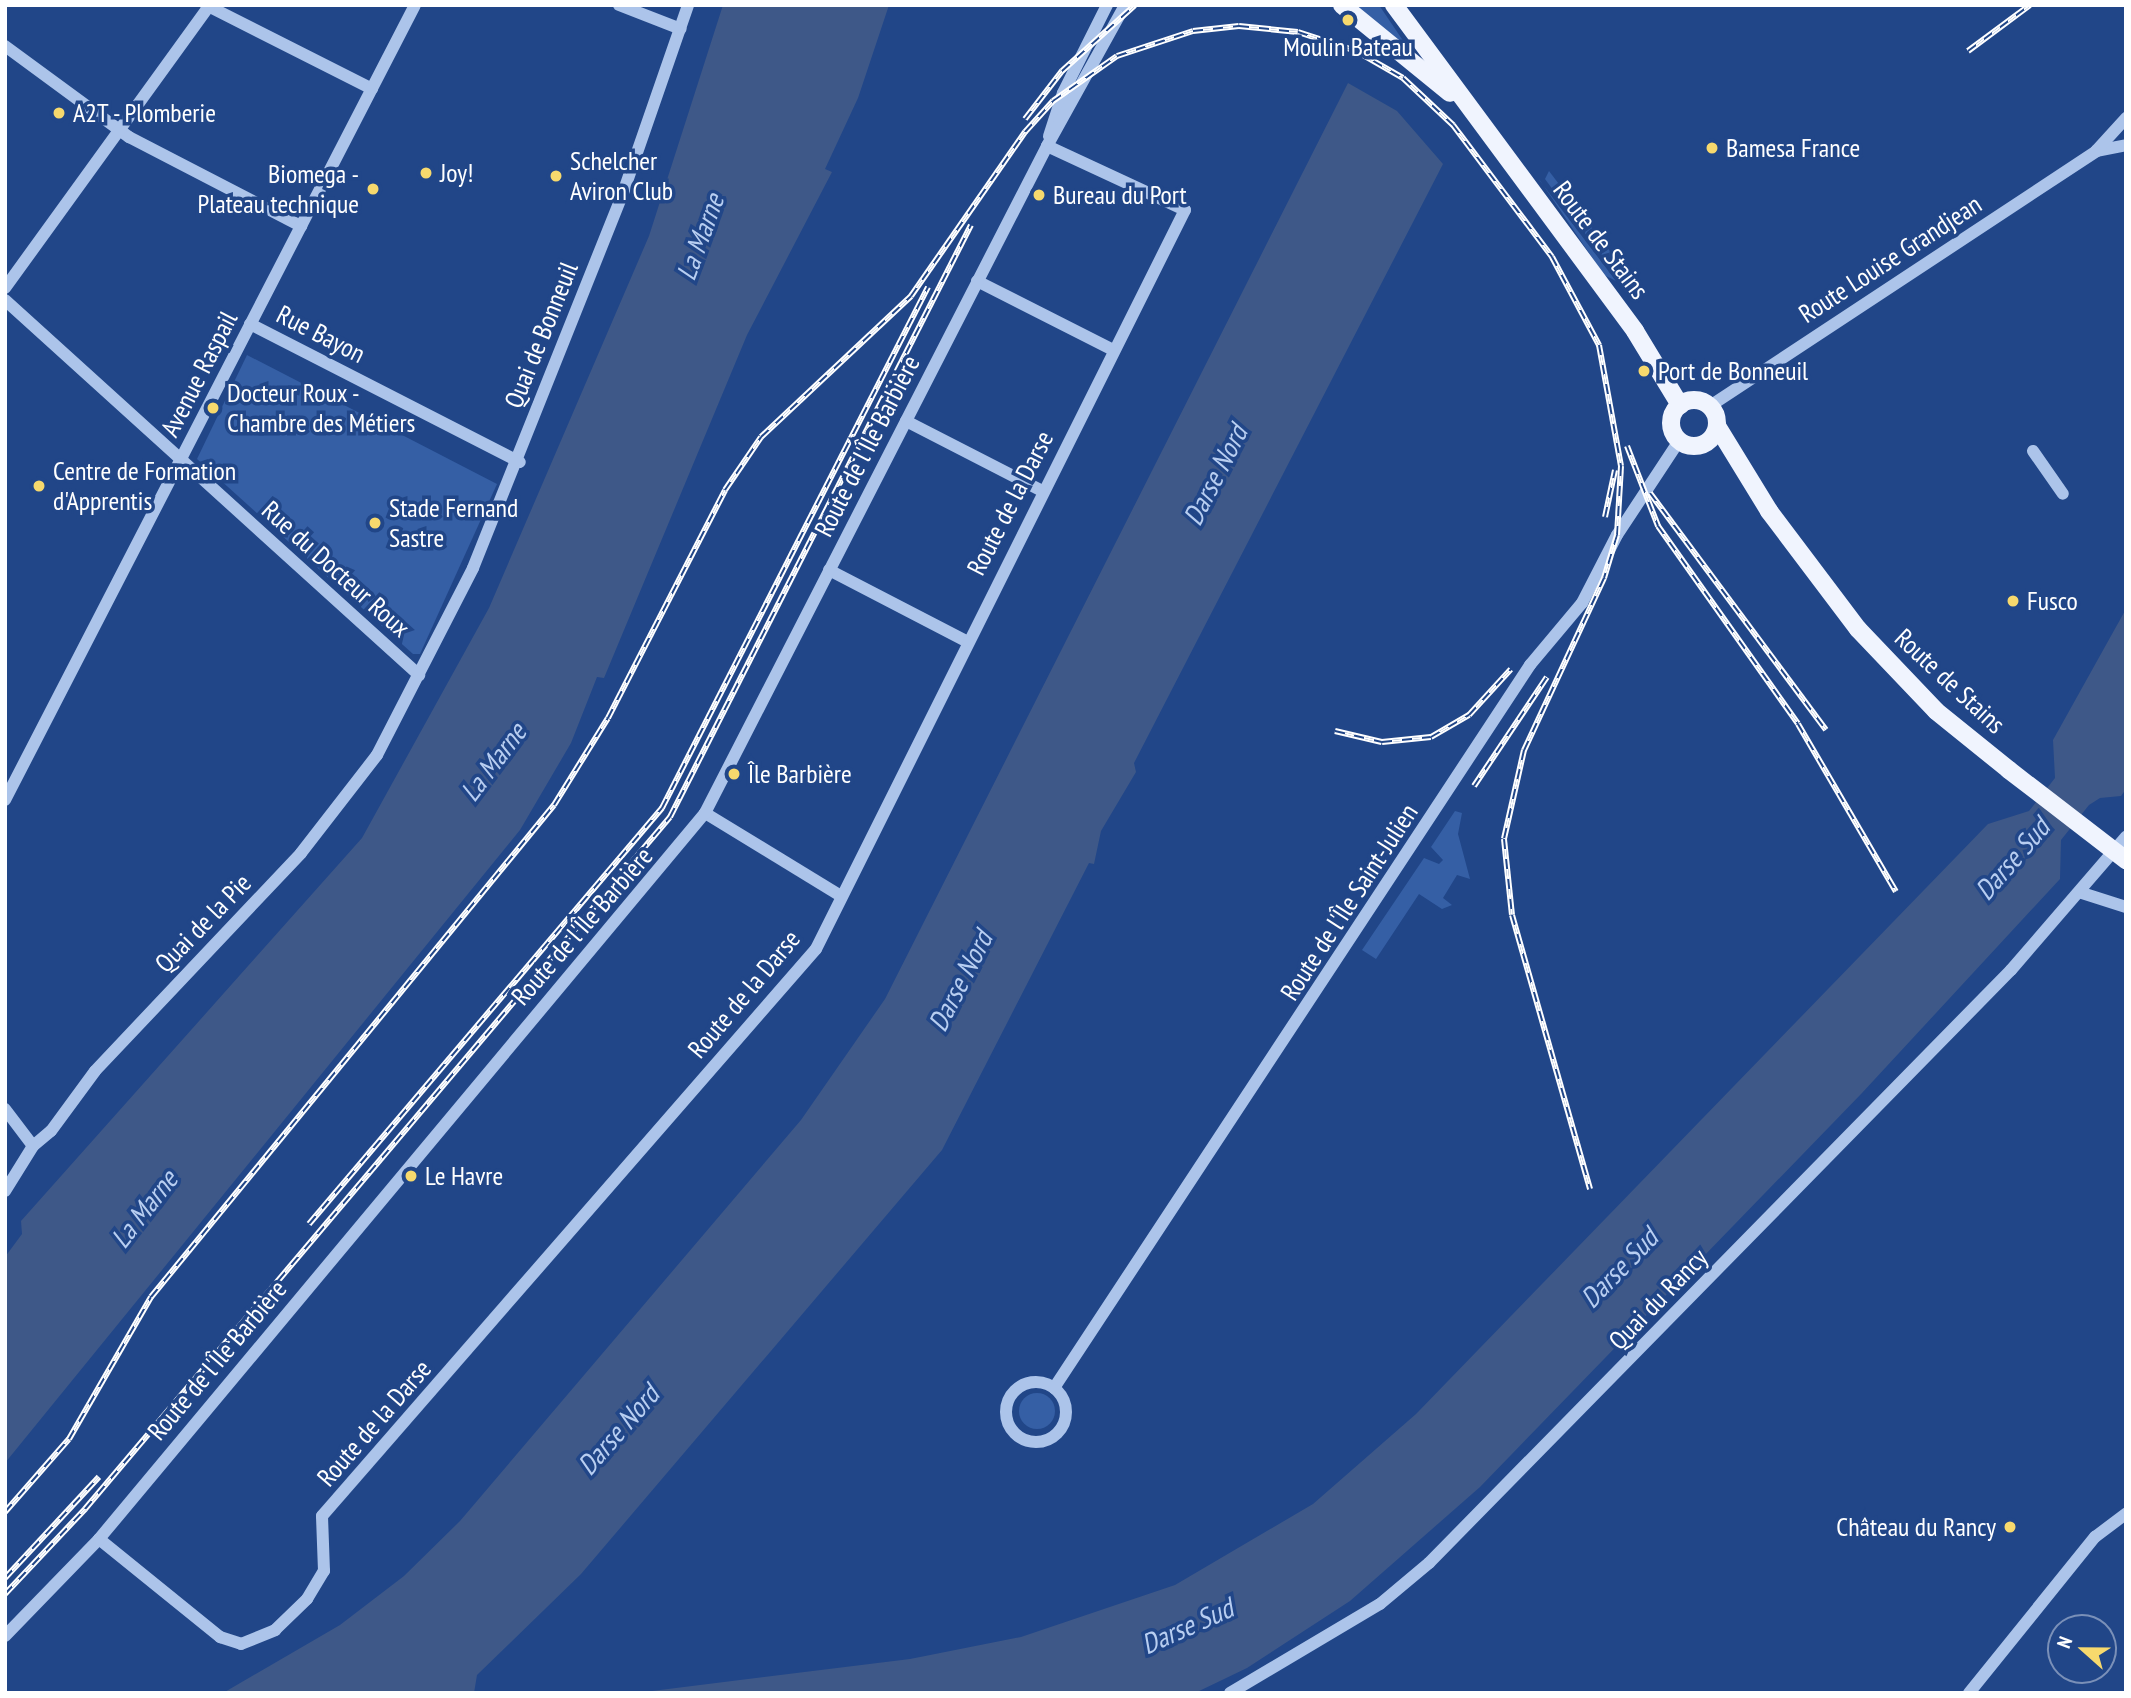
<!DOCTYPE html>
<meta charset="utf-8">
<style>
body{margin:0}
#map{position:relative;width:2131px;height:1698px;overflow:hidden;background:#214688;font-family:"PT Sans Narrow",sans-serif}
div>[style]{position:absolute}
.green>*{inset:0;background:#355fa5}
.round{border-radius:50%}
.water>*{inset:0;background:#3e5888}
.minor>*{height:12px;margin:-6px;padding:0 6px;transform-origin:6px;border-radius:6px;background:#acc4ea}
.minor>.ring{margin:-6px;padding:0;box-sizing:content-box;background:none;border:12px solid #acc4ea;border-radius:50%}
.major>*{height:18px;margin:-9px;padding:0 9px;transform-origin:9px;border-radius:9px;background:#f0f4fe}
.major>.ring{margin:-9px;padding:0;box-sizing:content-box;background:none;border:18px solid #f0f4fe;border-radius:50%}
.rail>*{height:6px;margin-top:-3px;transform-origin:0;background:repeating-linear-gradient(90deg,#214688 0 10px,#fff 0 20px);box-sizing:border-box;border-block:2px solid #fff}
.major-bridge>*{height:18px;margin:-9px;padding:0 9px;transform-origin:9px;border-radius:9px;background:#f0f4fe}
.dots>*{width:19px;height:19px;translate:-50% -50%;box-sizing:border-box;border:4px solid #214688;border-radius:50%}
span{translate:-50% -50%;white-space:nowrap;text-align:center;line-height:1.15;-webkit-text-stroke:7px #214688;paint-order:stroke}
.poi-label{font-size:26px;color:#fff}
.left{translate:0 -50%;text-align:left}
.right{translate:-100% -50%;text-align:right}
.street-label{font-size:26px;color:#fff}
.water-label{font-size:28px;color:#b8cef1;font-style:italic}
.frame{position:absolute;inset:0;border:7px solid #fff;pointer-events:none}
.north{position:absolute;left:2047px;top:1614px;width:70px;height:70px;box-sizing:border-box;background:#214688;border:2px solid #7a90b8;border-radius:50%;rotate:291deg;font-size:19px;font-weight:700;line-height:28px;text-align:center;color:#fff}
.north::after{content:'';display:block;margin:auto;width:24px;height:32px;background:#f7d96d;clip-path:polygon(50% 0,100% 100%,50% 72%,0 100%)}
</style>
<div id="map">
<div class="green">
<i style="clip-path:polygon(1349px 5px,1379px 5px,1408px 48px)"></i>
<i style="clip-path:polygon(1549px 171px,1628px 275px,1621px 282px,1545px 179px)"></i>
<i style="clip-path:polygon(1539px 179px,1540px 181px,1616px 281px,1604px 275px)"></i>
<i style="clip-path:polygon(247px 355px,497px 484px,420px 654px,413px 654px,197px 459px)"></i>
<i style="clip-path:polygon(1455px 811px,1462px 813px,1458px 834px,1470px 879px,1457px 875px,1443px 898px,1452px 905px,1442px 909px,1419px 894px,1376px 959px,1362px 950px,1424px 858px,1439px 864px,1443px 860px,1431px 847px)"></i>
<i class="round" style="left:1019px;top:1393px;width:36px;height:36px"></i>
</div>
<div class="water">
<i style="clip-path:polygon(723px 5px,889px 5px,858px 98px,825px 169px,832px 172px,747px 335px,604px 678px,597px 677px,571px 743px,520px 830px,5px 1463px,5px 1257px,22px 1234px,21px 1221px,362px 838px,489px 608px,649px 236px)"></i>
<i style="clip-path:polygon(1348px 83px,1397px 111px,1443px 164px,1134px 763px,1136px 772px,1101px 831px,1094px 864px,1089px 863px,942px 1150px,581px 1574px,477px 1675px,474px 1693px,223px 1693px,340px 1625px,404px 1576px,460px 1521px,801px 1120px,885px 999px)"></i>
<i style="clip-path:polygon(2126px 609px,2126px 789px,2121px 796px,2100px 798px,2089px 805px,2061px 840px,2060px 879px,1862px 1093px,1480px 1487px,1350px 1601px,1247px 1668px,1195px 1693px,636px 1693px,910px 1659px,1021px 1637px,1175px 1585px,1313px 1504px,1416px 1414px,1988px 824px,2029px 811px,2055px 778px,2053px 740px)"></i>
</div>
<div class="minor">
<i style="left:206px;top:5px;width:186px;rotate:26.8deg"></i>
<i style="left:619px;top:5px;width:66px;rotate:21.2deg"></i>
<i style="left:5px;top:46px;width:154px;rotate:36.3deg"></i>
<i style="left:129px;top:137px;width:194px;rotate:27.4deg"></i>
<i style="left:1049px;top:136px;width:45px;rotate:-72deg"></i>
<i style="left:1063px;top:93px;width:98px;rotate:-63.4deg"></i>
<i style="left:2096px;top:151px;width:31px;rotate:-11deg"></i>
<i style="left:977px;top:281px;width:153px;rotate:26.9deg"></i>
<i style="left:5px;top:288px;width:349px;rotate:-54.1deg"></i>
<i style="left:5px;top:300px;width:559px;rotate:42.17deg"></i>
<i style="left:250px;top:324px;width:303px;rotate:27.1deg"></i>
<i style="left:1710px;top:406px;width:463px;rotate:-33.4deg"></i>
<i style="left:2096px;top:151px;width:45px;rotate:-47.7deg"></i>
<i style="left:906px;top:421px;width:153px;rotate:27.2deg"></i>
<i style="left:2033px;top:451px;width:52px;rotate:55.1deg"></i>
<i style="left:829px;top:570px;width:154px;rotate:27.4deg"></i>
<i style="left:5px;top:800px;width:894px;rotate:-62.72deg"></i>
<i style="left:705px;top:813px;width:159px;rotate:31.4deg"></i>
<i style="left:2082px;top:893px;width:46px;rotate:17.7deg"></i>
<i style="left:5px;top:1109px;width:46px;rotate:52.9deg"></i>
<i style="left:5px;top:1191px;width:53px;rotate:-58.1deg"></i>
<i style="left:33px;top:1146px;width:23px;rotate:-40deg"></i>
<i style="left:51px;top:1131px;width:74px;rotate:-53.7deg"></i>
<i style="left:95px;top:1071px;width:300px;rotate:-46.6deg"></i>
<i style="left:301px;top:853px;width:124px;rotate:-52.2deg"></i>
<i style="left:377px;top:755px;width:210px;rotate:-62.8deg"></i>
<i style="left:473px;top:568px;width:404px;rotate:-68.2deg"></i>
<i style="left:623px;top:193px;width:199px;rotate:-70.9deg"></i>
<i class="ring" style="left:1006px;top:1382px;width:48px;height:48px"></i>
<i style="left:1054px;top:1388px;width:866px;rotate:-56.64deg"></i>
<i style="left:1530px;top:665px;width:81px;rotate:-50deg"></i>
<i style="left:1582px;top:603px;width:76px;rotate:-62.8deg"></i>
<i style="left:1617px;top:535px;width:113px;rotate:-56.6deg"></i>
<i style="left:99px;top:1539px;width:156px;rotate:39deg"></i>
<i style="left:220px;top:1637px;width:22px;rotate:18deg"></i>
<i style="left:241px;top:1644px;width:37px;rotate:-22deg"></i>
<i style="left:275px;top:1630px;width:45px;rotate:-44.1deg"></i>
<i style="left:307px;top:1599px;width:33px;rotate:-59deg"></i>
<i style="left:324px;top:1571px;width:55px;rotate:-92.1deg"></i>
<i style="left:322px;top:1516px;width:752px;rotate:-48.94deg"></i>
<i style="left:816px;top:949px;width:826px;rotate:-63.47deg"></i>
<i style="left:1185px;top:210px;width:152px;rotate:-155.1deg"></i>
<i style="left:5px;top:1636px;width:135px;rotate:-45.9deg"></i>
<i style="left:99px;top:1539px;width:946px;rotate:-50.15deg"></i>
<i style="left:705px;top:813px;width:750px;rotate:-62.85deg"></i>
<i style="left:1047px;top:146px;width:161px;rotate:-61deg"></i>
<i style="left:1230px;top:1693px;width:174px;rotate:-30.7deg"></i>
<i style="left:1380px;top:1604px;width:64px;rotate:-39.9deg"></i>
<i style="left:1429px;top:1563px;width:831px;rotate:-45.54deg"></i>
<i style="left:2011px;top:970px;width:176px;rotate:-49.2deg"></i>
<i style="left:1969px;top:1693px;width:201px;rotate:-51.1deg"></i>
<i style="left:2095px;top:1537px;width:39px;rotate:-37deg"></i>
</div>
<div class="major">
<i style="left:1342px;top:5px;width:139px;rotate:39.2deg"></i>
<i style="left:1394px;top:5px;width:405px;rotate:53.5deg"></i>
<i style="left:1635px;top:331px;width:87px;rotate:58.7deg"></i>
<i class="ring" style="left:1671px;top:400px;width:28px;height:28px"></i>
<i style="left:1717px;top:426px;width:100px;rotate:58.5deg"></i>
<i style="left:1769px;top:511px;width:148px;rotate:53deg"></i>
<i style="left:1858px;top:629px;width:113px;rotate:46.4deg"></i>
<i style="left:1936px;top:711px;width:94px;rotate:38.9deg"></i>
</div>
<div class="rail">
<i style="left:1968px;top:51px;width:77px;rotate:-36.6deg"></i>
<i style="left:1025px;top:119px;width:61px;rotate:-52.4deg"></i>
<i style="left:1062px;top:71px;width:98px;rotate:-42.1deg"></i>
<i style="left:1627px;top:446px;width:86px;rotate:68.8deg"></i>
<i style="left:1658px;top:526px;width:242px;rotate:54.7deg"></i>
<i style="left:1798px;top:724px;width:194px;rotate:59.7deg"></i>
<i style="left:1650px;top:493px;width:295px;rotate:53.4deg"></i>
<i style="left:1605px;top:517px;width:48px;rotate:-78deg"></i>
<i style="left:1335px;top:731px;width:48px;rotate:13.2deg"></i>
<i style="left:1382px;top:742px;width:49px;rotate:-5.8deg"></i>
<i style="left:1431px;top:737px;width:44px;rotate:-30.1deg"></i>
<i style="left:1469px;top:715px;width:62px;rotate:-47.6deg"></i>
<i style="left:1474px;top:786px;width:131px;rotate:-56.2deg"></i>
<i style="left:309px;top:1224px;width:546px;rotate:-49.68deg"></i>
<i style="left:662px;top:808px;width:585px;rotate:-62.95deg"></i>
<i style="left:5px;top:1512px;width:97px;rotate:-48.8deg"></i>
<i style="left:69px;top:1439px;width:164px;rotate:-60deg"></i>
<i style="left:151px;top:1297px;width:636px;rotate:-50.68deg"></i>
<i style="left:554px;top:805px;width:102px;rotate:-58.2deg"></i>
<i style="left:608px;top:718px;width:256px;rotate:-62.8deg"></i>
<i style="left:725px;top:490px;width:64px;rotate:-55.8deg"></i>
<i style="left:761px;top:437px;width:206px;rotate:-43.2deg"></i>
<i style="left:911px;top:296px;width:200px;rotate:-55.2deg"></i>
<i style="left:1025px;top:132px;width:42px;rotate:-47.9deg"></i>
<i style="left:1053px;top:101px;width:78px;rotate:-35.1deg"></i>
<i style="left:1117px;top:56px;width:80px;rotate:-18.2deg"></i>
<i style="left:1193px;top:31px;width:46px;rotate:-6.2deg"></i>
<i style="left:1239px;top:26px;width:59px;rotate:5.8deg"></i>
<i style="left:1298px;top:32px;width:61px;rotate:18.1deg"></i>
<i style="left:1356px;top:51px;width:54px;rotate:29.9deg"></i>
<i style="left:1403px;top:78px;width:69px;rotate:43.2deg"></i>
<i style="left:1453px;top:125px;width:165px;rotate:53.1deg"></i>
<i style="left:1552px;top:257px;width:100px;rotate:61.9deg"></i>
<i style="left:1599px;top:345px;width:123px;rotate:79.7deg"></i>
<i style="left:1621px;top:466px;width:69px;rotate:93.3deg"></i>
<i style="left:1617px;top:535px;width:45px;rotate:106.8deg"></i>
<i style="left:1604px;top:578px;width:190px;rotate:114.9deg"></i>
<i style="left:1524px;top:750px;width:91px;rotate:102.7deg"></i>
<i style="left:1504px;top:839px;width:76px;rotate:84deg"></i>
<i style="left:1512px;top:915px;width:285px;rotate:74.1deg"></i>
<i style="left:5px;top:1578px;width:138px;rotate:-47.1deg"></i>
<i style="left:5px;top:1594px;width:117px;rotate:-46.7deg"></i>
<i style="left:85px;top:1509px;width:906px;rotate:-49.79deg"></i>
<i style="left:670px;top:817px;width:664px;rotate:-63.05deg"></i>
</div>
<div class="major-bridge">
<i style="left:2009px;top:770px;width:148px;rotate:37.6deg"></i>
</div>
<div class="dots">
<i style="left:1348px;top:20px;background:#f7d96d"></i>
<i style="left:59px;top:113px;background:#f7d96d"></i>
<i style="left:1712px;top:148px;background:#f7d96d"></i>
<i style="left:426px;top:173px;background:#f7d96d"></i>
<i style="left:556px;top:176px;background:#f7d96d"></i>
<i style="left:373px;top:189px;background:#f7d96d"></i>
<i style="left:1039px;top:195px;background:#f7d96d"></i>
<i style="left:1644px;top:371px;background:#f7d96d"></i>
<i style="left:213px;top:408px;background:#f7d96d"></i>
<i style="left:39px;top:486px;background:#f7d96d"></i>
<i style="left:375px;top:523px;background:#f7d96d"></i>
<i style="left:2013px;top:601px;background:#f7d96d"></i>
<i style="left:734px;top:774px;background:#f7d96d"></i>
<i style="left:411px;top:1176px;background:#f7d96d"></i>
<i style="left:2010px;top:1527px;background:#f7d96d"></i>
</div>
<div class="poi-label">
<span style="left:1348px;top:47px">Moulin Bateau</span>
<span class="left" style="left:73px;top:113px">A2T - Plomberie</span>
<span class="left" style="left:1726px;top:148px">Bamesa France</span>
<span class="left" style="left:570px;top:176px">Schelcher<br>Aviron Club</span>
<span class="left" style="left:440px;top:173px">Joy!</span>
<span class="right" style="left:359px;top:189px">Biomega -<br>Plateau technique</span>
<span class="left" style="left:1053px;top:195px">Bureau du Port</span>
<span class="left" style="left:1658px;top:371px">Port de Bonneuil</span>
<span class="left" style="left:227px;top:408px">Docteur Roux -<br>Chambre des Métiers</span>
<span class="left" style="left:53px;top:486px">Centre de Formation<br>d'Apprentis</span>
<span class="left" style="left:389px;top:523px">Stade Fernand<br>Sastre</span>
<span class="left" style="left:2027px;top:601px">Fusco</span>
<span class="left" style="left:748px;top:774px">Île Barbière</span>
<span class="left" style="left:425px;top:1176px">Le Havre</span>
<span class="right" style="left:1996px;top:1527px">Château du Rancy</span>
</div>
<div class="street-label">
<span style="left:1601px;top:240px;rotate:53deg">Route de Stains</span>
<span style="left:1890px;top:259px;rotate:-33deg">Route Louise Grandjean</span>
<span style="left:321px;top:334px;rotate:27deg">Rue Bayon</span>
<span style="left:541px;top:335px;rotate:-68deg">Quai de Bonneuil</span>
<span style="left:199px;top:374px;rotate:-63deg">Avenue Raspail</span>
<span style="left:867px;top:446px;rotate:-63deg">Route de l'Île Barbière</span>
<span style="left:1010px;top:503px;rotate:-63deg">Route de la Darse</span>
<span style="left:336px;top:569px;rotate:42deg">Rue du Docteur Roux</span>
<span style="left:1950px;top:681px;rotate:43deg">Route de Stains</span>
<span style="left:1349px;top:902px;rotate:-57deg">Route de l'Île Saint-Julien</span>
<span style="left:203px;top:923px;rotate:-46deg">Quai de la Pie</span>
<span style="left:582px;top:926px;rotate:-49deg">Route de l'Île Barbière</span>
<span style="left:744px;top:994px;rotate:-50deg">Route de la Darse</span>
<span style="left:1658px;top:1299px;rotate:-46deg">Quai du Rancy</span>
<span style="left:217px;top:1360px;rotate:-50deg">Route de l'Île Barbière</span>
<span style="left:374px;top:1423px;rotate:-49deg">Route de la Darse</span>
</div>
<div class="water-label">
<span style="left:700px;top:237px;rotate:-70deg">La Marne</span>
<span style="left:1215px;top:475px;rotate:-63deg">Darse Nord</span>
<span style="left:493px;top:762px;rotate:-53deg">La Marne</span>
<span style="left:2012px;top:859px;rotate:-49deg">Darse Sud</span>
<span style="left:960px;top:981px;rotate:-63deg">Darse Nord</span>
<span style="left:144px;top:1209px;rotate:-52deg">La Marne</span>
<span style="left:1619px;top:1268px;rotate:-46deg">Darse Sud</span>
<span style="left:618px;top:1430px;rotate:-49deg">Darse Nord</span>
<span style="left:1187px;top:1626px;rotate:-24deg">Darse Sud</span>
</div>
<div class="frame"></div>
<div class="north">N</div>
</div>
